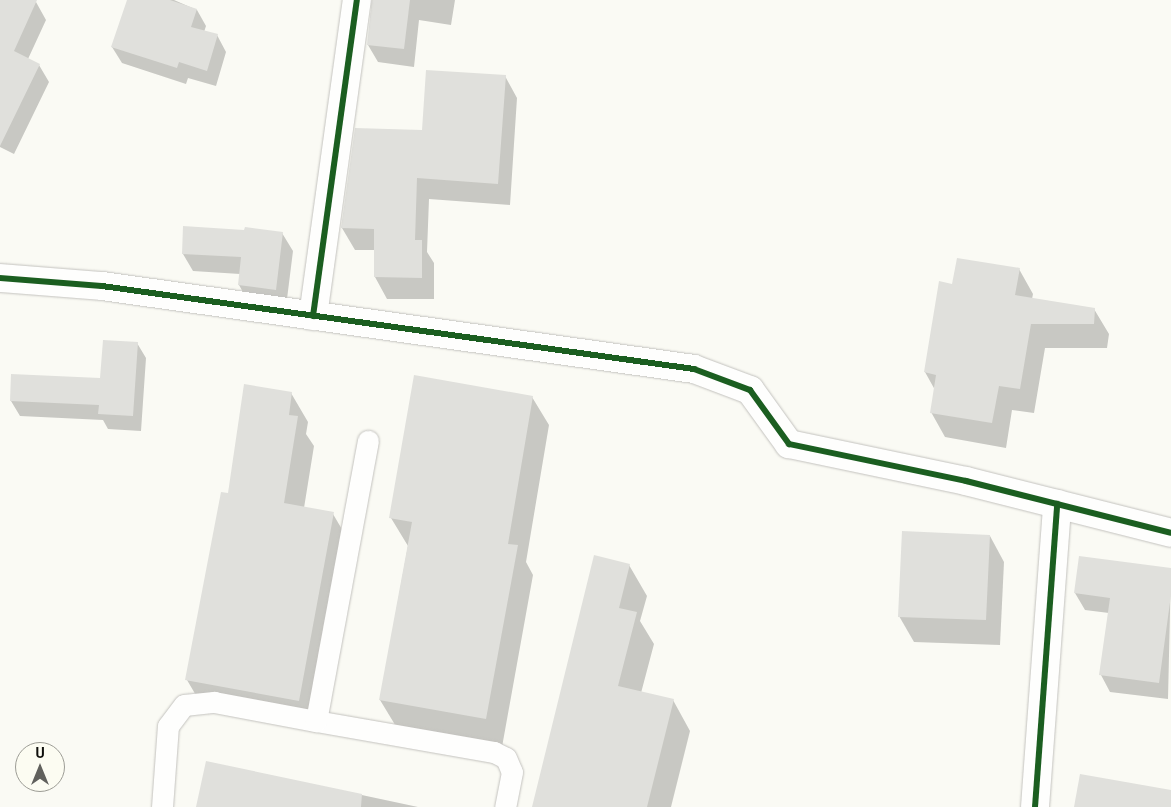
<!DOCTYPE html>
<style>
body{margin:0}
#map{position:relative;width:1171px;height:807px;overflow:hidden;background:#fafaf4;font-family:Roboto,sans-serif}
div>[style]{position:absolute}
.shadow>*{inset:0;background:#0003}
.building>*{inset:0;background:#e0e0dc}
.roads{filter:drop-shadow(0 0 1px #c3c2be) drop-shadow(0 0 1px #c3c2be)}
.service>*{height:21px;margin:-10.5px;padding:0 10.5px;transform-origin:10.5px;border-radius:10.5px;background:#fefefd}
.minor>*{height:28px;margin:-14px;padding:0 14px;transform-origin:14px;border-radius:14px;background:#fefefd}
.cycleway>*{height:6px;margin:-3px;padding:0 3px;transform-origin:3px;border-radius:3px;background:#1b5e20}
span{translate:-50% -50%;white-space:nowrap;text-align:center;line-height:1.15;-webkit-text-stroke:4px #fcfcf2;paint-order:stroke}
.north{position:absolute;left:15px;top:742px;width:50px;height:50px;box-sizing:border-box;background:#fcfcf2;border:1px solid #9d9d96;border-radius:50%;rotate:0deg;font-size:14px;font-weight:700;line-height:20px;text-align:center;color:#0f0f0c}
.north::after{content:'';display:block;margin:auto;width:18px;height:22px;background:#61615d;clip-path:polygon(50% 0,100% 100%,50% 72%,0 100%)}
</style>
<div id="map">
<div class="shadow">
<i style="clip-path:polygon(0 0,31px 0,36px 2px,46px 20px,28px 59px,39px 65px,49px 82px,14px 154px,0 147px)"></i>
<i style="clip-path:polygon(128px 0,174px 0,197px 10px,206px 26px,204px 32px,217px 35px,226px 52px,216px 86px,188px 78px,186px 84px,122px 63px,112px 47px)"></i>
<i style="clip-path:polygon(372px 0,455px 0,451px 25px,419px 20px,414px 67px,378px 62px,368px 45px)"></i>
<i style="clip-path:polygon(505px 76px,517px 98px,510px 205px,429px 199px,427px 252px,434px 263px,434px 299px,387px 299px,375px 277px,375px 250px,355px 250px,342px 228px,423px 131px)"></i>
<i style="clip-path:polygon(282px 233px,293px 251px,286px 307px,249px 303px,239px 285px,240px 274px,193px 271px,183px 254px)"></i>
<i style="clip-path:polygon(1019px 269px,1033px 294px,1032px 299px,1094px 309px,1109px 334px,1107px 348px,1045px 348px,1034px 413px,1012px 410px,1006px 448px,945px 437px,931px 412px,935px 390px,925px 372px,953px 285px)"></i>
<i style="clip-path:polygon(137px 343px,146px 358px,141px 431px,108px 429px,103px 420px,20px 416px,11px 401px,102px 379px)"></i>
<i style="clip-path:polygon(291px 393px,308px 422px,306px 434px,314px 446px,304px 508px,333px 514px,350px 543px,315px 730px,204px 709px,187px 680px,229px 494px)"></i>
<i style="clip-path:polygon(532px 397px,549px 425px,526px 562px,533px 575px,502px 747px,397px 728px,380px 700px,408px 546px,391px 518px)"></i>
<i style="clip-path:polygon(990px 536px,1004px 562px,1000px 645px,914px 642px,899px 616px)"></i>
<i style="clip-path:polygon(629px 565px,647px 596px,640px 621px,654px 644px,641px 693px,673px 700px,690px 731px,671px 807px,533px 807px)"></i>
<i style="clip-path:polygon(1171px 569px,1168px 699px,1110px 692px,1101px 675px,1109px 613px,1085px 610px,1075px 593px)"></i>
<i style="clip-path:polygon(207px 762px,418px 807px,197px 807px)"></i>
</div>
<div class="building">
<i style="clip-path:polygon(0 0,37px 0,14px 51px,40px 64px,0 146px)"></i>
<i style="clip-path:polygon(127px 0,170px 0,197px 9px,191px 27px,218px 34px,207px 71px,179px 62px,177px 68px,111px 47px)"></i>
<i style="clip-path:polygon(372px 0,410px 0,404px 49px,367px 45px)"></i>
<i style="clip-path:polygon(426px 70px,506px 75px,498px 184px,417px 178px,415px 240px,422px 240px,422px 278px,374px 277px,374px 229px,341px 228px,355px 128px,422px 130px)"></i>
<i style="clip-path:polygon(183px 226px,244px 230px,245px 227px,283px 232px,276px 290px,238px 285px,241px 257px,182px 254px)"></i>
<i style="clip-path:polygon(957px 258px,1020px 268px,1015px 295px,1095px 308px,1094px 324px,1031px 324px,1020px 389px,999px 386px,992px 423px,930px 413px,936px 375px,924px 372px,939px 281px,952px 284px)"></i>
<i style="clip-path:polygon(103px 340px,138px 342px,133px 416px,98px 414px,99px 405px,10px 401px,11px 374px,100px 378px)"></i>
<i style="clip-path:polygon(414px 375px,533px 396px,508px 544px,518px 545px,486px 719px,379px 700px,412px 522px,389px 518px)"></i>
<i style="clip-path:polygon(244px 384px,292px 392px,289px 415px,298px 416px,284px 503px,334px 512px,299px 701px,185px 680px,221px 492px,228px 493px)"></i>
<i style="clip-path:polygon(902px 531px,990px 535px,986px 620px,898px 617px)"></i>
<i style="clip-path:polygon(594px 555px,630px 564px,619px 608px,637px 612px,618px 686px,674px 699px,647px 807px,532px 807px)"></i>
<i style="clip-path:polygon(1079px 556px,1171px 568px,1171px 595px,1159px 683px,1099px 675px,1110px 598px,1074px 593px)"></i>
<i style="clip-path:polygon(206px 761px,362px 794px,361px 807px,196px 807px)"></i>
<i style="clip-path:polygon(1080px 774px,1171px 790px,1171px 807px,1074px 807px)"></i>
</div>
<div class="roads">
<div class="service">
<i style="left:316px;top:721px;width:181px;rotate:9.9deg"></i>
<i style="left:494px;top:752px;width:13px;rotate:27deg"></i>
<i style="left:506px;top:758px;width:15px;rotate:67deg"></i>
<i style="left:512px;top:772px;width:36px;rotate:101deg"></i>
<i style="left:162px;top:807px;width:81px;rotate:-85.8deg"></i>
<i style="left:168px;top:726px;width:26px;rotate:-53deg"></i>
<i style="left:184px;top:705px;width:30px;rotate:-6deg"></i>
<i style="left:214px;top:702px;width:104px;rotate:10.6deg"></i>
<i style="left:316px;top:721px;width:285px;rotate:-79.5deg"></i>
</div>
<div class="minor">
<i style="left:0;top:278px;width:102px;rotate:4.5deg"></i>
<i style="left:102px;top:286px;width:598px;rotate:7.98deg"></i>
<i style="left:694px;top:369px;width:60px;rotate:20.6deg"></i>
<i style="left:750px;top:390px;width:67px;rotate:54.2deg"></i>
<i style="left:789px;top:444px;width:181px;rotate:11.8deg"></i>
<i style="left:966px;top:481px;width:211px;rotate:14.2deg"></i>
<i style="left:313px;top:316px;width:319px;rotate:-82.1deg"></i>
<i style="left:1035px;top:807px;width:304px;rotate:-85.8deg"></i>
</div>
</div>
<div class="cycleway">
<i style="left:0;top:278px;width:102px;rotate:4.5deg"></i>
<i style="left:102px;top:286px;width:598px;rotate:7.98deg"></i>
<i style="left:694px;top:369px;width:60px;rotate:20.6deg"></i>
<i style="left:750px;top:390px;width:67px;rotate:54.2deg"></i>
<i style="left:789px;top:444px;width:181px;rotate:11.8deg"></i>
<i style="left:966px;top:481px;width:211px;rotate:14.2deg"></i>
<i style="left:313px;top:316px;width:319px;rotate:-82.1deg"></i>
<i style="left:1035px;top:807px;width:304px;rotate:-85.8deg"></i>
</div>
<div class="north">U</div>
</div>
